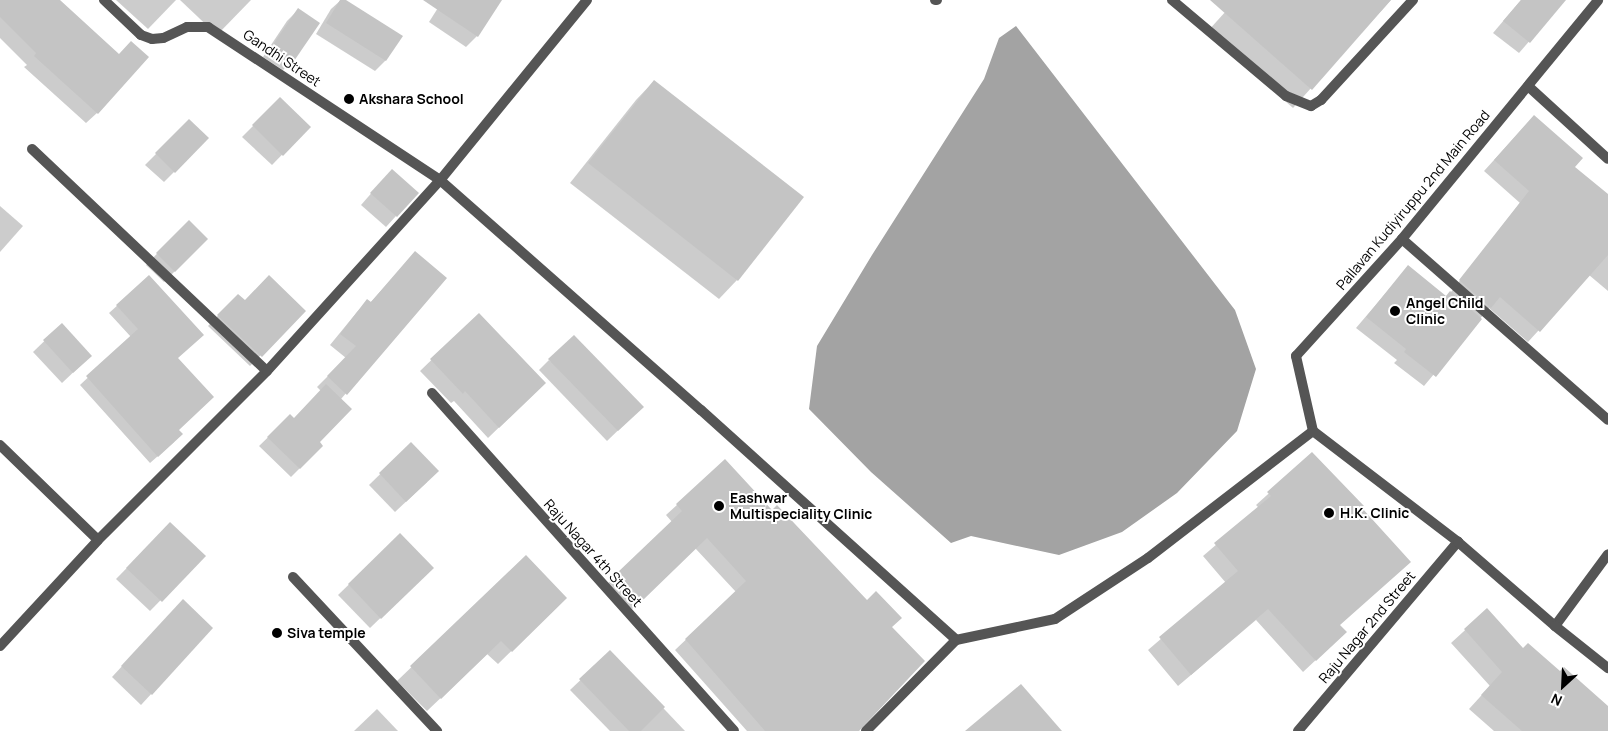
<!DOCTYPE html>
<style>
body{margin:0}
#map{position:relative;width:1608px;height:731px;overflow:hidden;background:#fff;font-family:Manrope,sans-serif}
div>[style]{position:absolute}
.water>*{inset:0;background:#a3a3a3}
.shadow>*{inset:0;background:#0003}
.building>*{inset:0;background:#c4c4c4}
.service>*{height:10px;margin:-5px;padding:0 5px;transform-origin:5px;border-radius:5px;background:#555}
.minor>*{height:10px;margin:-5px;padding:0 5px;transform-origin:5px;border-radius:5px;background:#555}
.tertiary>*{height:10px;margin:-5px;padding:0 5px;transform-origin:5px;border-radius:5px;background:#555}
.dots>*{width:14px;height:14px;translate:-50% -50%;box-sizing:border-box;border:2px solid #fff;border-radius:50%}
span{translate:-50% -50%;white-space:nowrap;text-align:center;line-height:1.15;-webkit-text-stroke:4px #fff;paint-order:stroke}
.street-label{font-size:14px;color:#000}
.poi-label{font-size:14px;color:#000;font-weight:700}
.left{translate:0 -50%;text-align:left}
.north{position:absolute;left:1538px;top:661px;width:50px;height:50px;-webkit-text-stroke:4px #fff;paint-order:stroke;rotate:205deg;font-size:14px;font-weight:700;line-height:20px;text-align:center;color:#000}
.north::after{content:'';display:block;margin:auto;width:18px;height:22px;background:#000;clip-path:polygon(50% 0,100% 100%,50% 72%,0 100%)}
</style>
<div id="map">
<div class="water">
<i style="clip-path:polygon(1016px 26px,1235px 310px,1256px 369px,1237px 431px,1177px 493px,1122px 532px,1059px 555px,971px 536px,951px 543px,871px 472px,809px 409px,817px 346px,872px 255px,984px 79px,999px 38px)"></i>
</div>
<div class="shadow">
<i style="clip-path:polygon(0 0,58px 0,119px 55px,97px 113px,86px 123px,24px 67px,27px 65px,0 38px)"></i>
<i style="clip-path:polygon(116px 0,176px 0,148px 29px)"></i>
<i style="clip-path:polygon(180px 0,251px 0,217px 35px)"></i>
<i style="clip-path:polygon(341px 0,401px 36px,385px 61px,375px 71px,316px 34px,331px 9px)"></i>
<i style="clip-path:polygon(443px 0,494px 0,499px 3px,477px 36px,466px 47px,429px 22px)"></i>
<i style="clip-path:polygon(1236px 0,1391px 0,1293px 108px,1207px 32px)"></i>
<i style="clip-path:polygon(1521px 0,1552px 0,1560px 6px,1519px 53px,1493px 33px)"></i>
<i style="clip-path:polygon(298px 10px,293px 60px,283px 70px,263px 57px,287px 21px)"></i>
<i style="clip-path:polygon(654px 81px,737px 280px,719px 299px,570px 183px,636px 100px)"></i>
<i style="clip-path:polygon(280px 99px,309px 127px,272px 165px,242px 137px)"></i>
<i style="clip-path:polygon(189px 121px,207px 139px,164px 182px,145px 165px)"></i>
<i style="clip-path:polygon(1524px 127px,1608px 196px,1608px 291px,1589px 275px,1528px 342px,1489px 308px,1424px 386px,1394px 363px,1397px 360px,1356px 328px,1408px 267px,1446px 297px,1451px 292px,1520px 203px,1484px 171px)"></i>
<i style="clip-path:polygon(382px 181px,396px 216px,386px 227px,361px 205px)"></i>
<i style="clip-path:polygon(0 206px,23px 226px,0 252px)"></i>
<i style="clip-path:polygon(189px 221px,207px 239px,164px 282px,146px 265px)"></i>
<i style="clip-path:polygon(415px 253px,445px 278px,341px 399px,318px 442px,322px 446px,291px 477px,259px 446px,290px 416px,294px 419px,321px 391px,317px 387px,346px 358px,330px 345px,357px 312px,368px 301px,370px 303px)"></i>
<i style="clip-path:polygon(149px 277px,176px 358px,177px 430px,174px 442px,150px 463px,80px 385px,131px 337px,109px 313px)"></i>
<i style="clip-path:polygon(238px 295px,245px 302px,304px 311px,250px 366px,208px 326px)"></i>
<i style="clip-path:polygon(479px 314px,545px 383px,488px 438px,454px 401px,451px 403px,420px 371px)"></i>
<i style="clip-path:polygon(62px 324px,80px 366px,62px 383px,33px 352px)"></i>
<i style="clip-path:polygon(549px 360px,632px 417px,607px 441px,539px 370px)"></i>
<i style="clip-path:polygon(411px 444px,427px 482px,395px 512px,369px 485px)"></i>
<i style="clip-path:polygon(1312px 454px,1361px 508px,1333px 644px,1303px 672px,1256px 620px,1178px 686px,1148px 650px,1226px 583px,1203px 556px,1259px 508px,1256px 505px)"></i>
<i style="clip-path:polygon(725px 461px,772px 512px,891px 628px,859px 731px,747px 731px,675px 650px,736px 592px,695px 548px,632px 609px,607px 584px,672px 522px,666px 515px)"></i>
<i style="clip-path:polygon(170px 524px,204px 556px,150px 611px,116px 579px)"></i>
<i style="clip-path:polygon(400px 535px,422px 578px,370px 628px,338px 595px)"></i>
<i style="clip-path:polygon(526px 557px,566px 598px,498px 664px,487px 654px,427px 711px,397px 681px)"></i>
<i style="clip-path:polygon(1487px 610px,1523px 650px,1560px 672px,1608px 708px,1608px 731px,1494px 731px,1469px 709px,1490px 686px,1451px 643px)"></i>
<i style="clip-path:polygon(173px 611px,212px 628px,141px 705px,112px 677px)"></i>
<i style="clip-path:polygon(610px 652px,685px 731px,610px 731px,570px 690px)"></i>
<i style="clip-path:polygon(377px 709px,398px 731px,354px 731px)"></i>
</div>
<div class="building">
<i style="clip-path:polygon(0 0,60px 0,119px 54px,131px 41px,149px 57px,98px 114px,34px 56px,36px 53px,0 17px)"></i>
<i style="clip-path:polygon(340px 0,346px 0,403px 36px,386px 61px,326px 23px)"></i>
<i style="clip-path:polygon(423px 0,502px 0,478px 37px)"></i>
<i style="clip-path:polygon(1210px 0,1391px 0,1312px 90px)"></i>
<i style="clip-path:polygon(1521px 0,1566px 0,1530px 43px,1503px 21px)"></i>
<i style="clip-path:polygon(298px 8px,320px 23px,294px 61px,272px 46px)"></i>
<i style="clip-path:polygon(654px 80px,804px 197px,738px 281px,588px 163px)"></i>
<i style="clip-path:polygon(280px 97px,311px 127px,283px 156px,252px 125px)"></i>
<i style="clip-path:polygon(1534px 115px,1583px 158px,1575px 167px,1608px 194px,1608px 255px,1540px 332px,1500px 297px,1491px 308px,1459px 280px,1529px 191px,1494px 160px)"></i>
<i style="clip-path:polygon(189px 119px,209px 138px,175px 173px,155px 153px)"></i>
<i style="clip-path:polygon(392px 169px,419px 193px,397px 217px,370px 193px)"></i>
<i style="clip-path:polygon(189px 220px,208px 239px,175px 272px,156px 253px)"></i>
<i style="clip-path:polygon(415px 251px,447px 278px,347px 395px,327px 376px,356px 346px,340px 334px,367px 299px,371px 302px)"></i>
<i style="clip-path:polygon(1408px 265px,1446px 296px,1450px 291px,1482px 319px,1436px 377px,1404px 352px,1406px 349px,1366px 317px)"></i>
<i style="clip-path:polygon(149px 275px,204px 335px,178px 358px,214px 397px,179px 430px,183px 434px,158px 457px,86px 376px,138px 329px,116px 305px)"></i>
<i style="clip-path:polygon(269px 275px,306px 311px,262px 357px,217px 315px,238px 294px,245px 300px)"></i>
<i style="clip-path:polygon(479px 313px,546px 383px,499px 428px,465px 391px,463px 394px,430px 359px)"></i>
<i style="clip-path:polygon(62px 323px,92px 356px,73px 373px,43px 340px)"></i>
<i style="clip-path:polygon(574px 335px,644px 407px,618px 431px,548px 359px)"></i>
<i style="clip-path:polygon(326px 384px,352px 409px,320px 442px,323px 446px,300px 469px,267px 437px,290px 414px,294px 418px)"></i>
<i style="clip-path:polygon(411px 442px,439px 471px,406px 502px,379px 473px)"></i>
<i style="clip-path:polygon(1312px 452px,1364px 506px,1362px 508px,1411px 562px,1340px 625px,1347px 632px,1316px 661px,1268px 609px,1191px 675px,1159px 637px,1238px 571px,1214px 543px,1271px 496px,1267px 492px)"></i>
<i style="clip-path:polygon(725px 459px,772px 510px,777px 505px,867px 600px,876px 591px,902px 618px,892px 627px,925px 661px,859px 731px,765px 731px,685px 639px,746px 581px,707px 538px,643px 600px,617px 573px,682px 511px,676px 504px)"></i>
<i style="clip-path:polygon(170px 522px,206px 556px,162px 602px,126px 568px)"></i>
<i style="clip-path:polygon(400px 533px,434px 568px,381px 619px,348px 584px)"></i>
<i style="clip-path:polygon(526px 555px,567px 598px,512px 652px,501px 641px,441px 699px,410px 666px)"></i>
<i style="clip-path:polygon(183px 599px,213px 628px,152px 695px,121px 666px)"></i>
<i style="clip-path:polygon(1487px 608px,1523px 648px,1528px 643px,1560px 671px,1564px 667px,1608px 706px,1608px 731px,1522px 731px,1481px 695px,1502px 672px,1464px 629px)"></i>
<i style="clip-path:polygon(610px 650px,665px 707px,641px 731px,629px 731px,579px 679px)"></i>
<i style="clip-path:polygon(1021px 684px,1062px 731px,965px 731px)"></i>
</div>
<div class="service">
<i style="left:32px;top:149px;width:323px;rotate:43.4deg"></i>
</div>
<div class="minor">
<i style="left:935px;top:0;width:2px"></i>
<i style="left:1172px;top:0;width:149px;rotate:40.1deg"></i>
<i style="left:1286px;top:96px;width:27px;rotate:22deg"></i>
<i style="left:1311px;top:106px;width:12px;rotate:-31deg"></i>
<i style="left:1321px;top:100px;width:136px;rotate:-47.4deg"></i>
<i style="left:1528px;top:86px;width:108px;rotate:42.4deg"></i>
<i style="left:1402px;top:239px;width:274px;rotate:41.3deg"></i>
<i style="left:432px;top:393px;width:453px;rotate:48.2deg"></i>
<i style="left:1313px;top:431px;width:77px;rotate:-102.8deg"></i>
<i style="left:1296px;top:356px;width:158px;rotate:-47.8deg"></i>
<i style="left:1402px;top:239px;width:309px;rotate:-50.6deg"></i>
<i style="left:0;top:445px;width:136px;rotate:44.1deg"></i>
<i style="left:293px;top:577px;width:211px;rotate:46.9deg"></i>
<i style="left:1555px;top:626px;width:89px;rotate:-53.6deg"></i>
<i style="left:0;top:646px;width:144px;rotate:-47.2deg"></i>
<i style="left:98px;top:540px;width:239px;rotate:-45deg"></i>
<i style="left:267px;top:371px;width:258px;rotate:-47.8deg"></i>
<i style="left:440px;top:180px;width:278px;rotate:-146.6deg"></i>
<i style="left:208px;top:27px;width:21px;rotate:180deg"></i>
<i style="left:187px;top:27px;width:26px;rotate:155deg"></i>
<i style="left:163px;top:38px;width:11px;rotate:175deg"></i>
<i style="left:152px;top:39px;width:12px;rotate:-160deg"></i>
<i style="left:141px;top:35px;width:51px;rotate:-136.6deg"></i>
<i style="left:1298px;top:731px;width:248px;rotate:-49.8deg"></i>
</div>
<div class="tertiary">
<i style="left:587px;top:0;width:232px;rotate:129.2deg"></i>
<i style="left:440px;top:180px;width:348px;rotate:41.4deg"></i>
<i style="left:701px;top:410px;width:343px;rotate:42deg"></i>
<i style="left:956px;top:640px;width:101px;rotate:-12deg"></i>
<i style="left:1055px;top:619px;width:111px;rotate:-33.3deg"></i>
<i style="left:1148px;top:558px;width:208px;rotate:-37.6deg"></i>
<i style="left:1313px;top:431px;width:183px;rotate:37.4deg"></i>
<i style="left:1458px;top:542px;width:128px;rotate:40.9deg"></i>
<i style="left:1555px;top:626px;width:68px;rotate:38.4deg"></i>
<i style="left:866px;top:731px;width:128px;rotate:-45.3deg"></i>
</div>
<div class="dots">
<i style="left:349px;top:99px;background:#000"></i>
<i style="left:1395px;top:311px;background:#000"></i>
<i style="left:719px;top:506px;background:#000"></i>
<i style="left:1329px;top:513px;background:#000"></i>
<i style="left:277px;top:633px;background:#000"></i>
</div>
<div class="street-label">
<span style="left:282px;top:58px;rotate:34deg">Gandhi Street</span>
<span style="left:1413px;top:200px;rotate:-50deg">Pallavan Kudiyiruppu 2nd Main Road</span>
<span style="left:593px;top:553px;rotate:48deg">Raju Nagar 4th Street</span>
<span style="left:1367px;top:627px;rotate:-50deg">Raju Nagar 2nd Street</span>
</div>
<div class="poi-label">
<span class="left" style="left:359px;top:99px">Akshara School</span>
<span class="left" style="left:1406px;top:311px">Angel Child<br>Clinic</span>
<span class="left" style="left:730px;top:506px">Eashwar<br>Multispeciality Clinic</span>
<span class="left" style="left:1340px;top:513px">H.K. Clinic</span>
<span class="left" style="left:287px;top:633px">Siva temple</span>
</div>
<div class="north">N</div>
</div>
